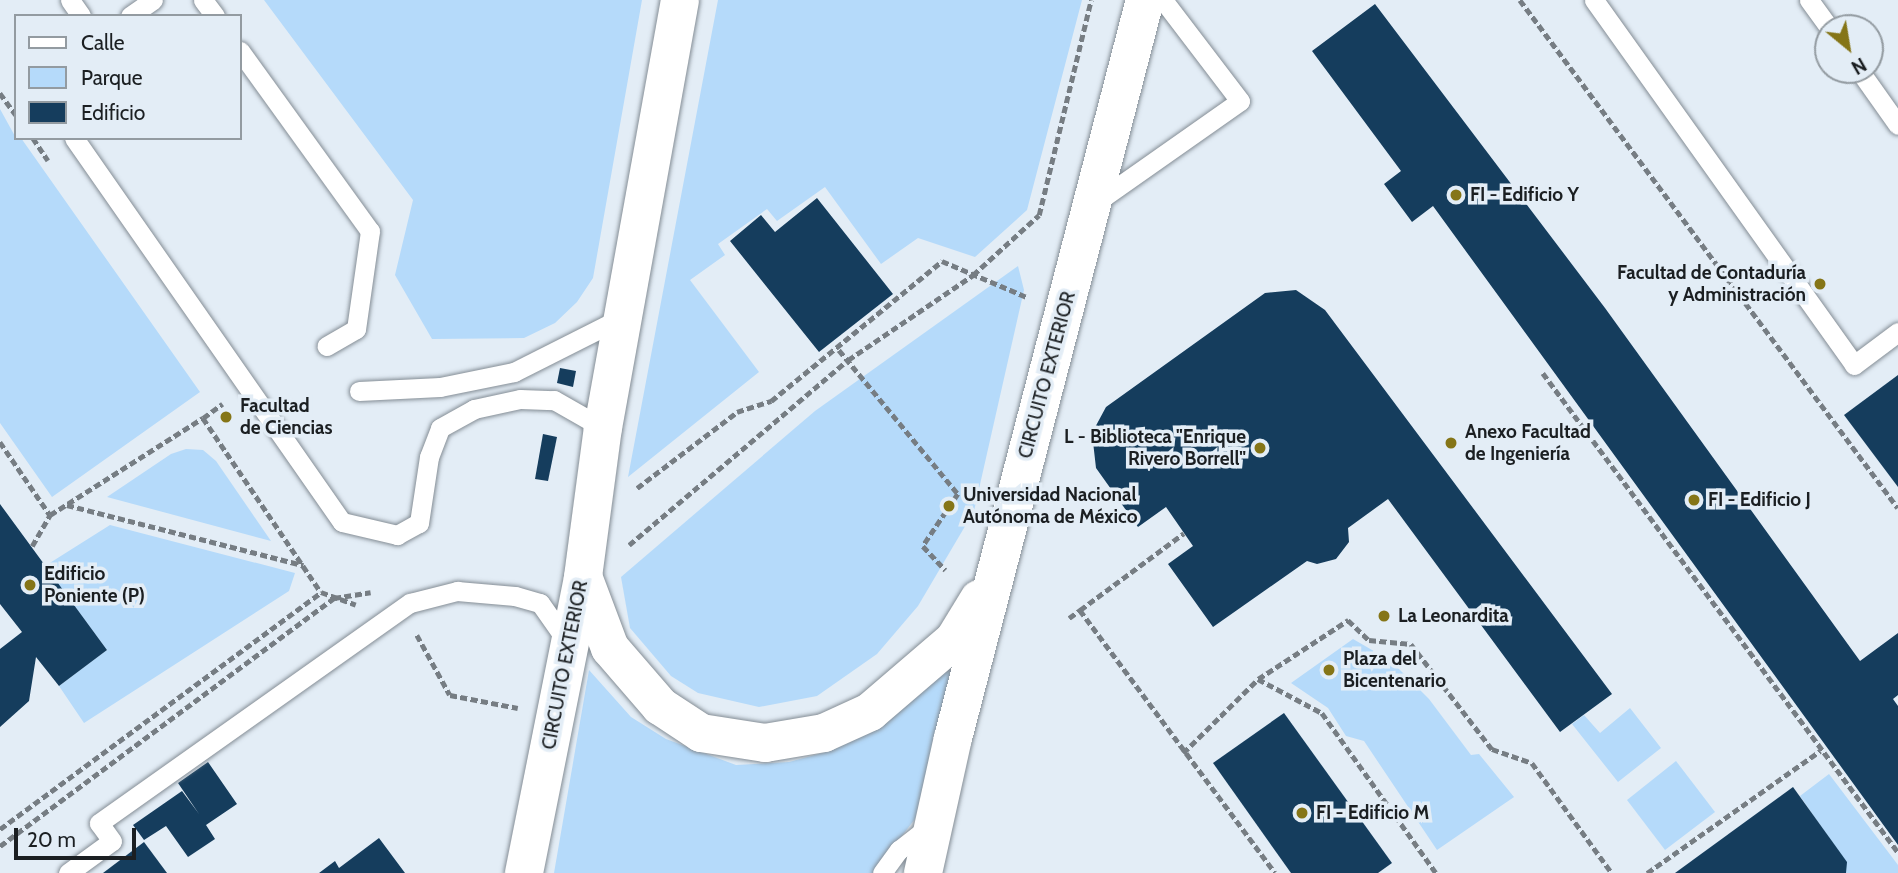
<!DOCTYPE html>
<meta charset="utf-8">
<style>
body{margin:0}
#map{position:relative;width:1898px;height:873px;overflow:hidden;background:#e3edf6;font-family:Cabin,sans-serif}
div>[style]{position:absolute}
.green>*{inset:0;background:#b5dafa}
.building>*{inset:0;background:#153d5d}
.path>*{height:4.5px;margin-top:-2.25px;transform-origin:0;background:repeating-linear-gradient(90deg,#767d83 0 7px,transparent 0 10.5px)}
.roads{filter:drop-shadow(0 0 2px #848d95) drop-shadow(0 0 2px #848d95)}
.service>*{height:19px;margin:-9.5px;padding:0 9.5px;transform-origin:9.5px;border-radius:9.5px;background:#fff}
.tertiary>*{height:38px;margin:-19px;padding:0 19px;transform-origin:19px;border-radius:19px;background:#fff}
.dots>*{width:19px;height:19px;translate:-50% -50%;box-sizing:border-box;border:4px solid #e3edf6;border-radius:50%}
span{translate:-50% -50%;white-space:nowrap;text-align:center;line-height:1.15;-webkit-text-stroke:7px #e3edf6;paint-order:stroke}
.poi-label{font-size:19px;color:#1b1f22;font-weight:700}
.left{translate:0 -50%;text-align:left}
.right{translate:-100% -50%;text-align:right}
.street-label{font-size:19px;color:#1b1f22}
.legend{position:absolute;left:14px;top:14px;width:228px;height:126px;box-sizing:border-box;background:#e3edf6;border:2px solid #939ba1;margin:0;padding:9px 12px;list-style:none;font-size:21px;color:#1b1f22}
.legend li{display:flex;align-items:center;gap:14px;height:35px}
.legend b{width:35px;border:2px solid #939ba1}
.north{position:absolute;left:1814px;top:14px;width:70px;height:70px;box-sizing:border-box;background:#e3edf6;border:2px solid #939ba1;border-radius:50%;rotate:150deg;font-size:19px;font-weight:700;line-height:28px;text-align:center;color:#1b1f22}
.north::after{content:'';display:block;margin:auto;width:24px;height:32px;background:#857517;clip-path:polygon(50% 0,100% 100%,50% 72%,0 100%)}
.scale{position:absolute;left:14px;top:828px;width:122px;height:32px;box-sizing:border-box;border:4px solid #1b1f22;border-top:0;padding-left:9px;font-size:21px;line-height:24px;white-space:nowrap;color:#1b1f22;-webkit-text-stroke:5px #e3edf6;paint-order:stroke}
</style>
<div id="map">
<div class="green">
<i style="clip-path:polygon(264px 0,642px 0,593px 278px,577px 302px,555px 323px,524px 338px,432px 339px,395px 275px,413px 200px)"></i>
<i style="clip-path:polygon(718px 0,1082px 0,1027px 210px,975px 257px,918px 238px,881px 264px,825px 187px,777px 221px,767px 209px,718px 244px,725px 255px,690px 280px,759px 372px,628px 477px)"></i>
<i style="clip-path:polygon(0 109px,16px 138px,21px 138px,200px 392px,52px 497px,0 423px)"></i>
<i style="clip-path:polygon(1018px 266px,1024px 290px,974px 511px,918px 606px,877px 654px,817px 696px,759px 707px,698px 693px,671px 676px,630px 628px,621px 577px,815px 411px)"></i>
<i style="clip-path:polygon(186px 449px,203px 450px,216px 461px,271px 541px,107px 497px,171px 454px)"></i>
<i style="clip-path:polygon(110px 525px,295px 573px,289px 591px,84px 723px,59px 686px,107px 650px,45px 566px)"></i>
<i style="clip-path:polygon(1353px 639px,1391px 661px,1429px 699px,1471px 755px,1479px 754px,1514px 797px,1437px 850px,1364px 741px,1346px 736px,1328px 708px,1291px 683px)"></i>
<i style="clip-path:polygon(961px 655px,915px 819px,873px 873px,554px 873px,589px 670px,631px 717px,666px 739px,736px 765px,789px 762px,822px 753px,863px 730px)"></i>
<i style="clip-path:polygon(1630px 708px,1661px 748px,1618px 782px,1572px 724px,1584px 715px,1600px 733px)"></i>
<i style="clip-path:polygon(1676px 761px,1715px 812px,1665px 850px,1627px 800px)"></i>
<i style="clip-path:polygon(1829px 774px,1898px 865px,1898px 873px,1846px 873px,1846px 862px,1800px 796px)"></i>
</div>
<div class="building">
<i style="clip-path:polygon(1375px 4px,1605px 308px,1860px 661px,1898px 633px,1898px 695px,1893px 699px,1898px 706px,1898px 845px,1433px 206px,1412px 222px,1384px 184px,1401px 171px,1312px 51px)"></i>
<i style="clip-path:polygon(817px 198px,893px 294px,819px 352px,730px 241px,761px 215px,775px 232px)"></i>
<i style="clip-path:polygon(1296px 290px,1325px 310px,1612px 694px,1560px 732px,1388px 499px,1348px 528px,1349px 542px,1336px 559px,1317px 564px,1307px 561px,1213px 627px,1168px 564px,1193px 546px,1166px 507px,1138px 527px,1096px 468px,1092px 433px,1106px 407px,1265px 293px)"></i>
<i style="clip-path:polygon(560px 368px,576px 371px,573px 387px,557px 383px)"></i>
<i style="clip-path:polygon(1898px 375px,1898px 487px,1844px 415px)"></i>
<i style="clip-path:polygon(543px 434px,557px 437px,548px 481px,535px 479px)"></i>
<i style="clip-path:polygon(0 504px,107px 650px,59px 686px,36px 657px,29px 701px,0 727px,0 649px,22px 632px,0 604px)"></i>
<i style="clip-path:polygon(1284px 713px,1392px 863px,1378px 873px,1291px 873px,1213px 763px)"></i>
<i style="clip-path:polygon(208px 762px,237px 804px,206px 825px,215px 839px,188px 857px,166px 826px,144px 840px,133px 825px,182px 791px,199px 814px,178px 783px)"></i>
<i style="clip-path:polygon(1793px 787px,1847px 862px,1846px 873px,1675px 873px)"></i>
<i style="clip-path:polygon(379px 838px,405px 873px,319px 873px,335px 861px,339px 868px)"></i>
<i style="clip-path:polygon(144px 842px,167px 873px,103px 873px)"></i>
</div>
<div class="path">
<i style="left:1520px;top:0;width:633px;rotate:53.35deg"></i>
<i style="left:0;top:93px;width:27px;rotate:54deg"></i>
<i style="left:33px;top:138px;width:27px;rotate:56deg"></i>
<i style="left:839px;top:350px;width:187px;rotate:50.4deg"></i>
<i style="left:958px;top:494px;width:63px;rotate:123.9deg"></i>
<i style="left:923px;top:546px;width:33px;rotate:47deg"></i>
<i style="left:1543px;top:373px;width:596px;rotate:53.46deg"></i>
<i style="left:203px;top:418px;width:24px;rotate:-36deg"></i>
<i style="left:0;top:442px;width:88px;rotate:55.6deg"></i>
<i style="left:637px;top:488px;width:126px;rotate:-37.2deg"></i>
<i style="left:737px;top:412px;width:36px;rotate:-18deg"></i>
<i style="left:771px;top:401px;width:221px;rotate:-39.3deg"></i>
<i style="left:942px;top:261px;width:92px;rotate:23deg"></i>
<i style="left:67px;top:505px;width:244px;rotate:14.3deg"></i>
<i style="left:629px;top:545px;width:287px;rotate:-40.2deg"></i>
<i style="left:848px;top:360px;width:151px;rotate:-34.2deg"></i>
<i style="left:973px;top:275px;width:89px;rotate:-42.3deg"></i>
<i style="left:1039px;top:215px;width:221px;rotate:-76.4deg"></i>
<i style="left:32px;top:546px;width:36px;rotate:-60deg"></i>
<i style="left:50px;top:515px;width:181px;rotate:-32.4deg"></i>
<i style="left:203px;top:418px;width:210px;rotate:55.9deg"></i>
<i style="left:321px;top:592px;width:37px;rotate:20deg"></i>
<i style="left:1080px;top:610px;width:129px;rotate:-36.5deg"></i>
<i style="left:1069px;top:618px;width:14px;rotate:-36deg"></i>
<i style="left:1080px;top:610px;width:327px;rotate:53.4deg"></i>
<i style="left:417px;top:635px;width:68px;rotate:61.2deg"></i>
<i style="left:450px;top:695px;width:69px;rotate:10.8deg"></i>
<i style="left:1258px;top:679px;width:72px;rotate:28deg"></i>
<i style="left:1322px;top:713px;width:196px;rotate:54.5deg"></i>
<i style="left:1183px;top:753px;width:105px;rotate:-44.6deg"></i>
<i style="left:1258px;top:679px;width:108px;rotate:-33.2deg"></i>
<i style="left:1348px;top:620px;width:29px;rotate:44deg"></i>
<i style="left:1369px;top:640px;width:42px;rotate:5.4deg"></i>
<i style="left:1411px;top:644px;width:133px;rotate:52.4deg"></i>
<i style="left:1492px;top:749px;width:42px;rotate:19.3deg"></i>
<i style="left:1532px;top:763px;width:136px;rotate:54deg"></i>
<i style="left:0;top:829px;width:399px;rotate:-36.4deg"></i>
<i style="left:0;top:846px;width:416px;rotate:-36.6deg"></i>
<i style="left:334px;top:598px;width:37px;rotate:-9deg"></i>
<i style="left:1647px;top:873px;width:212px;rotate:-35.2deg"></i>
</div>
<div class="roads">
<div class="service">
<i style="left:70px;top:0;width:19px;rotate:55deg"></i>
<i style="left:203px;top:0;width:20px;rotate:53deg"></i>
<i style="left:1594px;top:0;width:448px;rotate:54.5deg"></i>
<i style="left:1854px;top:365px;width:55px;rotate:-36.9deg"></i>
<i style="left:1809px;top:0;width:34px;rotate:54deg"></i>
<i style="left:130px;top:16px;width:28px;rotate:-35deg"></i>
<i style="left:240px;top:51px;width:222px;rotate:54.2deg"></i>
<i style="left:370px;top:231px;width:99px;rotate:98.1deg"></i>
<i style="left:356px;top:329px;width:34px;rotate:150deg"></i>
<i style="left:1859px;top:70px;width:67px;rotate:54.7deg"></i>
<i style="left:74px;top:138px;width:468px;rotate:55.1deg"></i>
<i style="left:342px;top:522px;width:57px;rotate:13.3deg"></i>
<i style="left:397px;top:535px;width:25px;rotate:-29deg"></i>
<i style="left:419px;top:523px;width:67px;rotate:-81.4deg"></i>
<i style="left:429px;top:457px;width:31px;rotate:-69deg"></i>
<i style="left:440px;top:428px;width:39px;rotate:-29deg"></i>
<i style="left:474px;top:409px;width:47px;rotate:-12.3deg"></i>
<i style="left:520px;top:399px;width:34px;rotate:2deg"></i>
<i style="left:554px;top:400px;width:56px;rotate:29.7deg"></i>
<i style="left:1095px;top:203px;width:177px;rotate:-35.1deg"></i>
<i style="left:1240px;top:101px;width:127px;rotate:-127.3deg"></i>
<i style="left:359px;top:391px;width:81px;rotate:-2.8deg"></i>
<i style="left:440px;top:387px;width:76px;rotate:-11.5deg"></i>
<i style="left:514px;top:372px;width:122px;rotate:-26.8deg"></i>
<i style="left:68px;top:873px;width:54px;rotate:-36deg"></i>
<i style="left:112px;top:841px;width:22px;rotate:-126deg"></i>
<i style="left:99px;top:823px;width:381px;rotate:-35.3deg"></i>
<i style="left:410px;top:603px;width:49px;rotate:-14.3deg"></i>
<i style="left:457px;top:591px;width:58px;rotate:4.9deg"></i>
<i style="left:515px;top:596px;width:26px;rotate:16deg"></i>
<i style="left:540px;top:603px;width:49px;rotate:55deg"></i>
<i style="left:882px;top:873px;width:29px;rotate:-54deg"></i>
<i style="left:899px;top:850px;width:41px;rotate:-38deg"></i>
</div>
<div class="tertiary">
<i style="left:584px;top:579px;width:74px;rotate:69.4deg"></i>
<i style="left:610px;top:648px;width:77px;rotate:49.2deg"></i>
<i style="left:660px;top:706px;width:49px;rotate:33.4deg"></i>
<i style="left:701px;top:733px;width:65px;rotate:8.9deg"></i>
<i style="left:765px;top:743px;width:60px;rotate:-9.6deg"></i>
<i style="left:824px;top:733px;width:51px;rotate:-24.5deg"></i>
<i style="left:870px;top:712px;width:111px;rotate:-40.6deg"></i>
<i style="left:954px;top:640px;width:48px;rotate:-58.6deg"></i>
<i style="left:524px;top:873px;width:302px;rotate:-78.7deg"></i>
<i style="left:583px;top:577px;width:150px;rotate:-82.4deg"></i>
<i style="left:603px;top:428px;width:435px;rotate:-79.8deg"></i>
<i style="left:923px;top:873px;width:138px;rotate:-77.5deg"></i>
<i style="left:953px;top:738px;width:763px;rotate:-75.42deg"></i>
</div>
</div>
<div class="dots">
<i style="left:1456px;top:195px;background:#857517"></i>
<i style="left:1820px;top:284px;background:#857517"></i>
<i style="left:226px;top:417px;background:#857517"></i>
<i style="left:1451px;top:443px;background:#857517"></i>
<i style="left:1260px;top:448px;background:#857517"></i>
<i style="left:1694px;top:500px;background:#857517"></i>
<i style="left:949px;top:506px;background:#857517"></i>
<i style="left:30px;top:585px;background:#857517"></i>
<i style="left:1384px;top:616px;background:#857517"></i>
<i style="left:1329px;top:670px;background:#857517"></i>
<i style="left:1302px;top:813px;background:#857517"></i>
</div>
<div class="poi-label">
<span class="left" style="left:1470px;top:195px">FI - Edificio Y</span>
<span class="right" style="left:1806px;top:284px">Facultad de Contaduría<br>y Administración</span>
<span class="left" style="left:240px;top:417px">Facultad<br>de Ciencias</span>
<span class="left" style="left:1465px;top:443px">Anexo Facultad<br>de Ingeniería</span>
<span class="right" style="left:1246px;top:448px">L - Biblioteca "Enrique<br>Rivero Borrell"</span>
<span class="left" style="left:963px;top:506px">Universidad Nacional<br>Autónoma de México</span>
<span class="left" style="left:1708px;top:500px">FI - Edificio J</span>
<span class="left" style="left:44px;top:585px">Edificio<br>Poniente (P)</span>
<span class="left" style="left:1398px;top:616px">La Leonardita</span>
<span class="left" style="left:1343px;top:670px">Plaza del<br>Bicentenario</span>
<span class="left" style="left:1316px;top:813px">FI - Edificio M</span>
</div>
<div class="street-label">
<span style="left:1047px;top:375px;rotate:-75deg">CIRCUITO EXTERIOR</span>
<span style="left:565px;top:665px;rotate:-79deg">CIRCUITO EXTERIOR</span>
</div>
<ul class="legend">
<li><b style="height:9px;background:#fff"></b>Calle</li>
<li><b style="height:19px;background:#b5dafa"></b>Parque</li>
<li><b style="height:19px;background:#153d5d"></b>Edificio</li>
</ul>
<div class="north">N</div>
<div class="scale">20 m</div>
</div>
